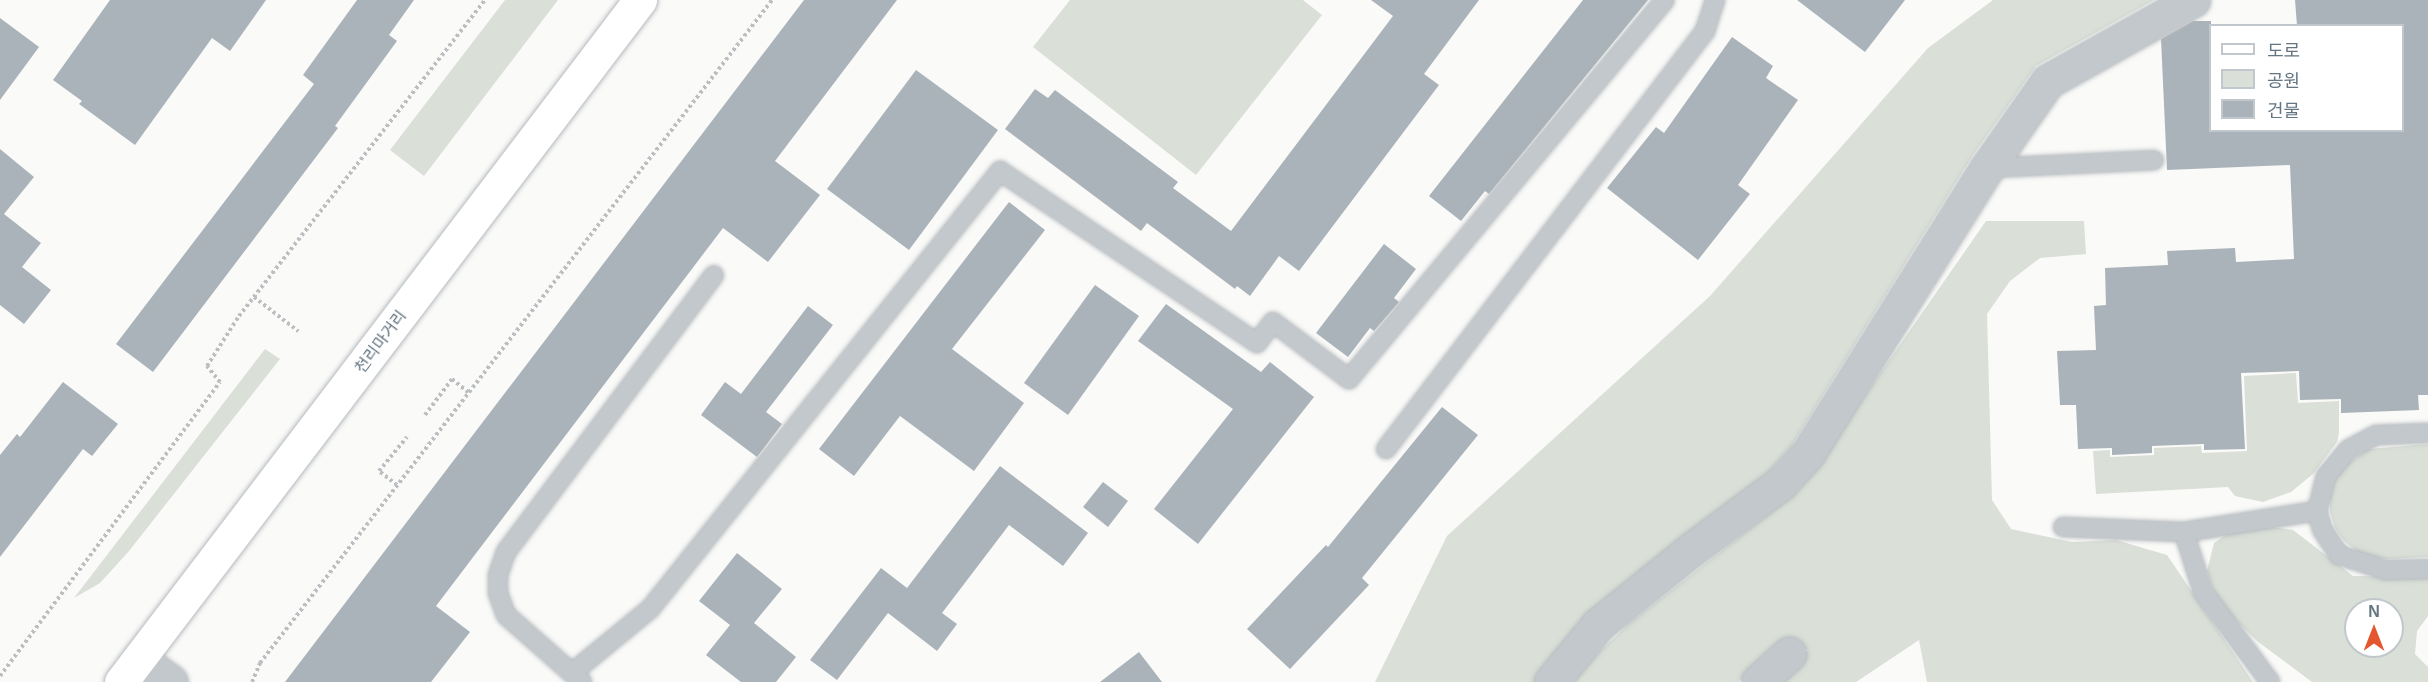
<!DOCTYPE html>
<meta charset="utf-8">
<style>
body{margin:0}
#map{position:relative;width:2428px;height:682px;overflow:hidden;background:#fafaf8;font-family:Arial,"Noto Sans KR",sans-serif}
div>[style]{position:absolute}
.green>*{inset:0;background:#dadfd7}
.building>*{inset:0;background:#aab3b9}
.path>*{height:4px;margin-top:-2px;transform-origin:0;background:repeating-linear-gradient(90deg,#bbbfc2 0 3px,transparent 0 6px)}
.roads{filter:drop-shadow(0 0 2px #b5babe) drop-shadow(0 0 2px #b5babe)}
.lane>*{height:18px;margin:-9px;padding:0 9px;transform-origin:9px;border-radius:9px;background:#c3c8cc}
.street>*{height:33px;margin:-16.5px;padding:0 16.5px;transform-origin:16.5px;border-radius:16.5px;background:#c3c8cc}
.primary>*{height:33px;margin:-16.5px;padding:0 16.5px;transform-origin:16.5px;border-radius:16.5px;background:#fff}
span{translate:-50% -50%;white-space:nowrap;text-align:center;line-height:1.15;-webkit-text-stroke:6px #fff;paint-order:stroke}
.street-label{font-size:16px;color:#657683}
.legend{position:absolute;left:2209px;top:24px;width:195px;height:108px;box-sizing:border-box;background:#fff;border:2px solid #c1c8cd;margin:0;padding:8px 10px;list-style:none;font-size:18px;color:#657683}
.legend li{display:flex;align-items:center;gap:12px;height:30px}
.legend b{width:30px;border:2px solid #c1c8cd}
.north{position:absolute;left:2344px;top:598px;width:60px;height:60px;box-sizing:border-box;background:#fff;border:2px solid #c1c8cd;border-radius:50%;rotate:0deg;font-size:16px;font-weight:700;line-height:24px;text-align:center;color:#657683}
.north::after{content:'';display:block;margin:auto;width:21px;height:27px;background:#e4572e;clip-path:polygon(50% 0,100% 100%,50% 72%,0 100%)}
</style>
<div id="map">
<div class="green">
<i style="clip-path:polygon(505px 0,558px 0,424px 176px,390px 150px)"></i>
<i style="clip-path:polygon(1070px 0,1303px 0,1322px 15px,1196px 175px,1033px 47px)"></i>
<i style="clip-path:polygon(1993px 0,2154px 0,2036px 66px,1973px 155px,1792px 445px,1768px 473px,1584px 617px,1535px 682px,1375px 682px,1447px 536px,1710px 296px,1928px 48px)"></i>
<i style="clip-path:polygon(1986px 221px,2084px 221px,2086px 254px,2040px 258px,2010px 281px,1987px 314px,1992px 500px,2011px 529px,2072px 542px,2116px 540px,2167px 555px,2253px 682px,1927px 682px,1919px 640px,1856px 682px,1770px 682px,1808px 650px,1788px 638px,1738px 682px,1574px 682px,1580px 670px,1630px 623px,1799px 490px)"></i>
<i style="clip-path:polygon(265px 349px,280px 359px,129px 551px,100px 583px,74px 598px)"></i>
<i style="clip-path:polygon(2296px 373px,2298px 403px,2339px 401px,2339px 433px,2337px 442px,2313px 474px,2291px 492px,2263px 502px,2235px 496px,2228px 487px,2096px 494px,2093px 451px,2110px 450px,2110px 457px,2154px 455px,2154px 448px,2201px 446px,2202px 453px,2247px 451px,2244px 376px)"></i>
<i style="clip-path:polygon(2428px 444px,2428px 557px,2388px 559px,2371px 557px,2357px 551px,2344px 541px,2335px 528px,2330px 512px,2330px 496px,2334px 481px,2342px 467px,2369px 449px)"></i>
<i style="clip-path:polygon(evenodd,2259px 525px,2293px 530px,2353px 576px,2428px 577px,2428px 616px,2417px 631px,2415px 654px,2428px 667px,2428px 682px,2312px 682px,2257px 641px,2217px 602px,2207px 571px,2214px 543px,2233px 530px,2259px 525px,2356px 610px,2392px 610px,2392px 646px,2356px 646px,2356px 610px)"></i>
</div>
<div class="building">
<i style="clip-path:polygon(110px 0,266px 0,230px 51px,212px 38px,135px 145px,79px 104px,82px 101px,53px 80px)"></i>
<i style="clip-path:polygon(357px 0,414px 0,389px 35px,397px 41px,335px 126px,338px 128px,153px 372px,116px 344px,314px 84px,303px 75px)"></i>
<i style="clip-path:polygon(804px 0,897px 0,775px 161px,820px 195px,768px 262px,723px 228px,436px 606px,470px 632px,431px 682px,285px 682px)"></i>
<i style="clip-path:polygon(1371px 0,1479px 0,1424px 74px,1439px 85px,1299px 271px,1279px 256px,1250px 296px,1237px 286px,1235px 289px,1147px 223px,1141px 231px,1005px 129px,1035px 89px,1048px 98px,1055px 90px,1178px 182px,1173px 188px,1231px 231px,1393px 16px)"></i>
<i style="clip-path:polygon(1583px 0,1648px 0,1489px 194px,1485px 191px,1461px 221px,1429px 196px)"></i>
<i style="clip-path:polygon(1797px 0,1905px 0,1865px 52px)"></i>
<i style="clip-path:polygon(2295px 0,2428px 0,2428px 395px,2418px 395px,2419px 410px,2341px 413px,2341px 399px,2300px 400px,2299px 371px,2241px 373px,2245px 449px,2204px 450px,2204px 444px,2152px 446px,2152px 453px,2112px 455px,2112px 448px,2078px 449px,2076px 405px,2060px 405px,2057px 351px,2096px 350px,2094px 306px,2106px 305px,2105px 268px,2168px 265px,2167px 251px,2235px 248px,2236px 262px,2294px 259px,2290px 165px,2167px 170px,2161px 39px,2193px 21px,2211px 21px,2211px 130px,2403px 130px,2403px 26px,2297px 26px)"></i>
<i style="clip-path:polygon(0 18px,39px 47px,0 100px)"></i>
<i style="clip-path:polygon(1732px 37px,1773px 66px,1766px 78px,1798px 100px,1738px 185px,1750px 194px,1698px 260px,1607px 188px,1656px 127px,1664px 133px)"></i>
<i style="clip-path:polygon(916px 70px,998px 130px,909px 250px,827px 189px)"></i>
<i style="clip-path:polygon(0 149px,34px 177px,4px 214px,41px 243px,22px 267px,51px 290px,24px 324px,0 305px)"></i>
<i style="clip-path:polygon(1009px 202px,1045px 230px,952px 349px,1024px 403px,974px 471px,900px 416px,854px 476px,819px 449px)"></i>
<i style="clip-path:polygon(1384px 244px,1416px 269px,1394px 298px,1399px 302px,1374px 331px,1370px 328px,1348px 357px,1316px 333px)"></i>
<i style="clip-path:polygon(1095px 285px,1139px 316px,1068px 415px,1024px 383px)"></i>
<i style="clip-path:polygon(1166px 304px,1261px 372px,1270px 362px,1314px 397px,1198px 544px,1154px 509px,1233px 409px,1138px 341px)"></i>
<i style="clip-path:polygon(808px 306px,833px 325px,766px 412px,782px 424px,757px 457px,701px 415px,725px 382px,741px 394px)"></i>
<i style="clip-path:polygon(63px 382px,118px 424px,92px 456px,83px 449px,0 557px,0 455px,17px 434px,20px 437px)"></i>
<i style="clip-path:polygon(1442px 407px,1478px 435px,1362px 578px,1369px 585px,1290px 669px,1247px 629px,1326px 545px,1328px 547px)"></i>
<i style="clip-path:polygon(1000px 466px,1088px 533px,1063px 566px,1009px 525px,942px 613px,957px 624px,937px 651px,888px 613px,837px 680px,810px 660px,881px 568px,907px 588px)"></i>
<i style="clip-path:polygon(1103px 482px,1128px 501px,1108px 527px,1083px 507px)"></i>
<i style="clip-path:polygon(737px 553px,782px 589px,754px 623px,796px 657px,776px 682px,741px 682px,706px 655px,730px 625px,699px 601px)"></i>
<i style="clip-path:polygon(1139px 652px,1162px 682px,1100px 682px)"></i>
</div>
<div class="path">
<i style="left:254px;top:297px;width:56px;rotate:37.7deg"></i>
<i style="left:425px;top:415px;width:45px;rotate:-53.1deg"></i>
<i style="left:452px;top:379px;width:22px;rotate:39deg"></i>
<i style="left:397px;top:485px;width:23px;rotate:-142deg"></i>
<i style="left:379px;top:471px;width:44px;rotate:-50.5deg"></i>
<i style="left:0;top:676px;width:367px;rotate:-53.2deg"></i>
<i style="left:220px;top:382px;width:21px;rotate:-129deg"></i>
<i style="left:207px;top:366px;width:59px;rotate:-57.4deg"></i>
<i style="left:239px;top:316px;width:400px;rotate:-52.1deg"></i>
<i style="left:252px;top:682px;width:21px;rotate:-67deg"></i>
<i style="left:260px;top:663px;width:838px;rotate:-52.32deg"></i>
</div>
<div class="roads">
<div class="lane">
<i style="left:1987px;top:168px;width:167px;rotate:-2.7deg"></i>
<i style="left:2428px;top:433px;width:52px;rotate:177.8deg"></i>
<i style="left:2376px;top:435px;width:32px;rotate:152deg"></i>
<i style="left:2348px;top:450px;width:34px;rotate:130deg"></i>
<i style="left:2326px;top:476px;width:36px;rotate:104deg"></i>
<i style="left:2317px;top:511px;width:19px;rotate:74deg"></i>
<i style="left:2322px;top:529px;width:31px;rotate:57deg"></i>
<i style="left:2339px;top:555px;width:49px;rotate:17.7deg"></i>
<i style="left:2386px;top:570px;width:42px;rotate:-1.4deg"></i>
<i style="left:1386px;top:449px;width:526px;rotate:-52.65deg"></i>
<i style="left:1705px;top:31px;width:33px;rotate:-72deg"></i>
<i style="left:2063px;top:527px;width:121px;rotate:2.4deg"></i>
<i style="left:2184px;top:532px;width:135px;rotate:-9deg"></i>
<i style="left:2184px;top:532px;width:63px;rotate:72.4deg"></i>
<i style="left:2203px;top:592px;width:112px;rotate:53.3deg"></i>
<i style="left:572px;top:673px;width:101px;rotate:-39.4deg"></i>
<i style="left:650px;top:609px;width:561px;rotate:-51.37deg"></i>
<i style="left:1000px;top:171px;width:309px;rotate:33.8deg"></i>
<i style="left:1257px;top:343px;width:26px;rotate:-53deg"></i>
<i style="left:1273px;top:322px;width:95px;rotate:36.9deg"></i>
<i style="left:1349px;top:379px;width:493px;rotate:-50.2deg"></i>
<i style="left:582px;top:682px;width:101px;rotate:-138.6deg"></i>
<i style="left:506px;top:615px;width:23px;rotate:-110deg"></i>
<i style="left:498px;top:593px;width:18px;rotate:-90deg"></i>
<i style="left:498px;top:575px;width:24px;rotate:-71deg"></i>
<i style="left:506px;top:552px;width:346px;rotate:-53.1deg"></i>
</div>
<div class="street">
<i style="left:139px;top:659px;width:39px;rotate:36deg"></i>
<i style="left:1551px;top:682px;width:74px;rotate:-50.5deg"></i>
<i style="left:1598px;top:625px;width:119px;rotate:-38.9deg"></i>
<i style="left:1691px;top:550px;width:111px;rotate:-36.6deg"></i>
<i style="left:1780px;top:484px;width:42px;rotate:-47.9deg"></i>
<i style="left:1808px;top:453px;width:337px;rotate:-57.9deg"></i>
<i style="left:1987px;top:168px;width:106px;rotate:-55deg"></i>
<i style="left:2048px;top:81px;width:166px;rotate:-29.2deg"></i>
<i style="left:1758px;top:682px;width:42px;rotate:-42.1deg"></i>
</div>
<div class="primary">
<i style="left:121px;top:682px;width:857px;rotate:-52.73deg"></i>
</div>
</div>
<div class="street-label">
<span style="left:381px;top:342px;rotate:-53deg">천리마거리</span>
</div>
<ul class="legend">
<li><b style="height:8px;background:#fff"></b>도로</li>
<li><b style="height:16px;background:#dadfd7"></b>공원</li>
<li><b style="height:16px;background:#aab3b9"></b>건물</li>
</ul>
<div class="north">N</div>
</div>
